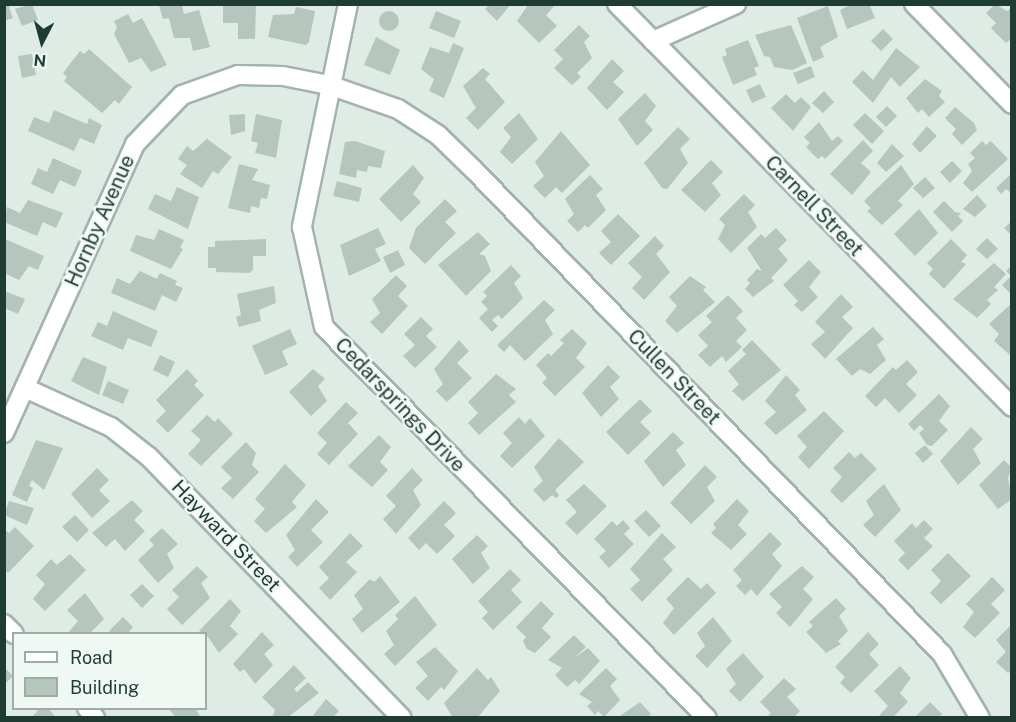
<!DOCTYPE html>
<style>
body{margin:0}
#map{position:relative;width:1016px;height:722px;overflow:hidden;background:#dfebe5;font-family:"Public Sans",sans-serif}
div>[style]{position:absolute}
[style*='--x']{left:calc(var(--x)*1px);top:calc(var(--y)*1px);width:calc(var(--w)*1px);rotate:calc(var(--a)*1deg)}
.building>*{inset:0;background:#b5c6be}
.round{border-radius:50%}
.roads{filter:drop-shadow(2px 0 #a2b3ac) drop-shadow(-2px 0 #a2b3ac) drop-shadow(0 2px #a2b3ac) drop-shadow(0 -2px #a2b3ac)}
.minor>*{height:18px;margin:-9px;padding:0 9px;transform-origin:9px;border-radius:9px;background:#fff}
span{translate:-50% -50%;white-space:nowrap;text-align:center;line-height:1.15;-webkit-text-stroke:5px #f0f8f3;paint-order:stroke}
.street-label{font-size:20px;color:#1f3c33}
.frame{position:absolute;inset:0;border:6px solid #1f3c33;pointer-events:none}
.legend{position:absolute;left:12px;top:632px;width:195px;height:78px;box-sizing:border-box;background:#f0f8f3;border:2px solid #9cada6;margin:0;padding:8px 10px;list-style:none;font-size:18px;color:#1f3c33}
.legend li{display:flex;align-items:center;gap:12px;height:30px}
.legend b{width:30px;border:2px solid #9cada6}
.north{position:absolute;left:12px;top:12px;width:60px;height:60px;-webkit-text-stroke:4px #f0f8f3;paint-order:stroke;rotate:186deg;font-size:16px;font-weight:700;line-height:24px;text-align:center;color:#1f3c33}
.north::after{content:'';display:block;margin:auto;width:21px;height:27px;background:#1f3c33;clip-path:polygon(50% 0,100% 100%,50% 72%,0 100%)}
</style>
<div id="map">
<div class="building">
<div style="clip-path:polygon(4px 4px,14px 5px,9px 7px,13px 18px,4px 21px)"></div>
<div style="clip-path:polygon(32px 4px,38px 20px,22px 26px,15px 9px)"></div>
<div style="clip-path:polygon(223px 4px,256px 4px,255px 39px,238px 39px,238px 23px,223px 23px)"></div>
<div style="clip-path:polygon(490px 4px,511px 4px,497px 21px,485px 9px)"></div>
<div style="clip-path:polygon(533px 4px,556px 4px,546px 15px,557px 26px,539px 43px,517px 21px,528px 5px)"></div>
<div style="clip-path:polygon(853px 4px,869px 4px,875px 18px,847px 29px,840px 10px)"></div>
<div style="clip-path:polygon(995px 4px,1007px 11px,1012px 7px,1012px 38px,1006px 43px,991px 28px,996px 23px,986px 13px)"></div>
<div style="clip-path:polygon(159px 5px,182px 5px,184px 14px,199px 10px,210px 47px,193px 51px,190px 38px,174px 38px,169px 18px,163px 19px)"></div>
<div style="clip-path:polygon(828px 6px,838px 37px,820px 47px,824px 57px,813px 62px,797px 18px)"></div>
<div style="clip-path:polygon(296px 7px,315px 11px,309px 42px,306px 45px,268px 37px,273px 15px,294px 14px)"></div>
<div style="clip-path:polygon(436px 11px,461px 21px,454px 38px,429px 28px)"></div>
<div class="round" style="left:379px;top:11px;width:20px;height:20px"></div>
<div style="clip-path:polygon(128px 14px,133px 23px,142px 18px,167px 65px,151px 72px,141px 58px,129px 63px,114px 34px,117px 27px,114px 21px)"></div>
<div style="clip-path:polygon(579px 25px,590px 36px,584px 42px,592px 58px,577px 73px,581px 77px,572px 85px,554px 68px,563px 59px,554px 50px)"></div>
<div style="clip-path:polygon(791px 25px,807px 63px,792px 70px,774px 67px,770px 57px,764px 56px,755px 35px)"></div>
<div style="clip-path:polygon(883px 29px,893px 39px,881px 51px,871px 41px)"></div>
<div style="clip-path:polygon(376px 37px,400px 50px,390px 75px,364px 65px)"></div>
<div style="clip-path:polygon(748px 40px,759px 66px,754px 68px,757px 75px,733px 85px,722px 57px,727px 55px,725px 49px)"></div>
<div style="clip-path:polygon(453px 43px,464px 48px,444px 98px,429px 91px,434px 79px,421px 69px,430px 47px,449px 53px)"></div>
<div style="clip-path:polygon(896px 48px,920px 67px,900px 87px,891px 77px,873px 103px,852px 82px,863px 70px,873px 80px)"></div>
<div style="clip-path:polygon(89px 49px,132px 87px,119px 104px,115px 100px,102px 113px,64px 81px,67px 77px,63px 73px,80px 51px,84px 54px)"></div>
<div style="clip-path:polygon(32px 54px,36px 75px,22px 78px,18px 56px)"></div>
<div style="clip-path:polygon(612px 59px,624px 71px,613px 82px,624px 92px,607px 110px,587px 88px)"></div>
<div style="clip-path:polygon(811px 66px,815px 77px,798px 84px,793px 73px)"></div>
<div style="clip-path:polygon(483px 68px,490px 74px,485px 79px,505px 102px,478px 130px,466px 118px,476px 108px,463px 86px)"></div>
<div style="clip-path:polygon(925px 79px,942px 91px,939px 96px,945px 102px,929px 117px,922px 109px,918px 113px,906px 98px)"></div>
<div style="clip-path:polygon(760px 84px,766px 97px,752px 103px,746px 90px)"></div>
<div style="clip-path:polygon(824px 91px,834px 102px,823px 113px,812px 103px)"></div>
<div style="clip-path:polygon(645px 93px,656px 106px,645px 121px,653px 130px,637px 146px,618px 119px)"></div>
<div style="clip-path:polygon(786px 94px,795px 103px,801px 97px,811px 107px,793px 131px,771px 108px)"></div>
<div style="clip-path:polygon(887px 106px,897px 116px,886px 127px,876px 117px)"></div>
<div style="clip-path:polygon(955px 107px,974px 123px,977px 130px,962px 145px,952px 134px,956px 129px,945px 118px)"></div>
<div style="clip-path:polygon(54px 110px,87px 124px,89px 118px,102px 125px,94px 144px,80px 138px,74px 151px,28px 131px,34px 117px,49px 123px)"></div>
<div style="clip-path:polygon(519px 113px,538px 139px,512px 164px,500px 152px,511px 137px,503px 128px)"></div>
<div style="clip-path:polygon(865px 113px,884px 131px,872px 144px,853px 125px)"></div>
<div style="clip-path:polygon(245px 114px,245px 131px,231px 135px,229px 115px)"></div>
<div style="clip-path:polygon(256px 114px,282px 120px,276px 158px,255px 153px,258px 143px,251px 141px)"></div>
<div style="clip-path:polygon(819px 122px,832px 141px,838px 136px,843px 141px,825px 159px,822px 156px,818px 159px,806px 147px,810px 143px,804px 137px)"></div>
<div style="clip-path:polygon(927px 126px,937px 136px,920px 153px,912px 144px)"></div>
<div style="clip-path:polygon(678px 127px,690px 139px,680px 149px,688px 163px,667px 189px,662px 188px,644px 163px)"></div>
<div style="clip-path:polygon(561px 131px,590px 165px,562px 193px,556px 187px,545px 198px,533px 186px,544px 176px,535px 162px)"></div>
<div style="clip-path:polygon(207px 139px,232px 157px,218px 174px,213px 171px,202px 188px,180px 174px,187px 165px,178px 159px,187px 146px,193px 151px)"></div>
<div style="clip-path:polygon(863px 140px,873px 151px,861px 163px,871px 172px,852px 195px,830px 174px)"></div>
<div style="clip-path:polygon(355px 141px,385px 151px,381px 168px,368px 166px,367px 172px,357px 170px,356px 178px,339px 174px,345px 142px)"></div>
<div style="clip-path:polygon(982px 141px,986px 145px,991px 141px,1008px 159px,972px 192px,963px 183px,972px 171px,968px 164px,975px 158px,970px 153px)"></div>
<div style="clip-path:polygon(892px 144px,904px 156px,886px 172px,877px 163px)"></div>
<div style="clip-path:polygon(53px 158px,82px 171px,75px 187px,60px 180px,53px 194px,31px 184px,38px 168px,47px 172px)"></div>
<div style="clip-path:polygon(711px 160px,723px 172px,712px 183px,721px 195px,705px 212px,681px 190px)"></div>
<div style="clip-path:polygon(952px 161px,962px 171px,950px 183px,940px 172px)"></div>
<div style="clip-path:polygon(239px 164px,258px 169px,252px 180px,270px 185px,267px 199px,261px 198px,259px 208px,251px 206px,250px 213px,228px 208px)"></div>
<div style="clip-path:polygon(413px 165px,424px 178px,413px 194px,421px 202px,401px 222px,379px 199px)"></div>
<div style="clip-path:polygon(901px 165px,914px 184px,898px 201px,903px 205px,882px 225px,867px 211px,871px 208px,864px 201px)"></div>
<div style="clip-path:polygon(1012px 173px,1012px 194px,1006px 189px,1001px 194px,996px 188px)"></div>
<div style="clip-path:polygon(590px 175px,603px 189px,596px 195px,606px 210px,588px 228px,585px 225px,578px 232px,567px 221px,574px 214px,565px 199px)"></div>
<div style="clip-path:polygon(925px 177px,935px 188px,923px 198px,913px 188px)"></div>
<div style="clip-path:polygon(337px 181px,362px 188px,359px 202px,333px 196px)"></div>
<div style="clip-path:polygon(177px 187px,199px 197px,188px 229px,148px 209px,155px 194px,171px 201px)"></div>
<div style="clip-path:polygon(744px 194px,755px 205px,748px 212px,757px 227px,731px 253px,718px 239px,725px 225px,719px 219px)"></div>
<div style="clip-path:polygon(977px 195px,987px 206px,975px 217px,963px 209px)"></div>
<div style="clip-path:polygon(445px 199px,457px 211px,445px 222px,456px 233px,425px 264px,409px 248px,416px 228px)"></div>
<div style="clip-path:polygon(28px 200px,63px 213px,56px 228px,43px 222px,37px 236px,4px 222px,7px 207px,20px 213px)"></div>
<div style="clip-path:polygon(944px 201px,955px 212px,961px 213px,958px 216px,963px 221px,952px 232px,933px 212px)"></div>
<div style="clip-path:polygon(919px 209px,938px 233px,915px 256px,894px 234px)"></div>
<div style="clip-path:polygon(618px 214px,640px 236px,611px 265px,599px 253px,611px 242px,601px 231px)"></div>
<div style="clip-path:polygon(1012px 221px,1012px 236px,1004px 228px)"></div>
<div style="clip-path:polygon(378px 228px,386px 244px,375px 249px,381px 261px,349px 276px,340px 245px)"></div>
<div style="clip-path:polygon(776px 228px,787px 240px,778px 249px,788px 260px,771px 278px,774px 281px,753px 297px,745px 289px,750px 283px,747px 280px,757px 269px,762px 271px,747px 248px,761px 234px,765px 238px)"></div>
<div style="clip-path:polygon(159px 229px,184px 240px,180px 248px,183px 249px,171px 269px,130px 251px,136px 235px,154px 240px)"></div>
<div style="clip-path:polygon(478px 232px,490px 244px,479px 254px,485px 256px,491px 271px,466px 296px,438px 265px)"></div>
<div style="clip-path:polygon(655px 236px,664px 246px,656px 254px,670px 272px,644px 300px,632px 288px,642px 277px,628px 263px)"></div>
<div style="clip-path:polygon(987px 238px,998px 249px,987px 259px,976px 249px)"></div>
<div style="clip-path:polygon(5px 239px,44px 256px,38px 270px,29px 266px,19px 280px,4px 273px)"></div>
<div style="clip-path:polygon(266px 239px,266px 256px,253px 256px,253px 270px,249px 273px,216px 272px,216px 268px,208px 268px,208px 247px,215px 247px,215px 241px)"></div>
<div style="clip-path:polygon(951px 239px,967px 255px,961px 262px,966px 264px,944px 289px,929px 274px,933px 269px,927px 263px)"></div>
<div style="clip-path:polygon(398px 250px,405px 265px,390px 273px,383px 257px)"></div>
<div style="clip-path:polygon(809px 260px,821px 272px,809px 287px,818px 297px,802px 312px,794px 305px,798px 301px,783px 285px)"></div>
<div style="clip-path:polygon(994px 263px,1006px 274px,994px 287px,998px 290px,987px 300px,991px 304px,977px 318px,953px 299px)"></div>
<div style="clip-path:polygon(511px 265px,521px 276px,514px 283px,523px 298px,502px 319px,498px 315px,492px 320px,498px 326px,492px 332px,479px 318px,488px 309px,481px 302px,487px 296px,483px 292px)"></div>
<div style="clip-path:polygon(1012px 265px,1012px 295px,1002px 285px,1011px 276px,1006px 271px)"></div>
<div style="clip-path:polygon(140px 271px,157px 279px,160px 273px,177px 281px,175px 285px,183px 288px,176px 302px,162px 295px,155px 311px,111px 293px,117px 278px,130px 284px)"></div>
<div style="clip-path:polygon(396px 275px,407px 286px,398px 296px,408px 306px,382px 334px,370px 322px,380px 313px,372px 299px)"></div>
<div style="clip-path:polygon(690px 276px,706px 287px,703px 290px,715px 302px,677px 333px,665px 321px,677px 306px,669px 297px)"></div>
<div style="clip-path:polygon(274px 286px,276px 303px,259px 310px,261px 321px,239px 327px,236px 317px,241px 315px,237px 294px)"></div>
<div style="clip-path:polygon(4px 291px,25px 299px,18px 314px,4px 308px)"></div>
<div style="clip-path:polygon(841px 294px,853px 307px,842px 317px,853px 328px,825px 359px,811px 344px,825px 332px,815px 322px)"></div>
<div style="clip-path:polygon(728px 295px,743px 311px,736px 318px,747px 330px,736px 341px,742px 347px,726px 362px,722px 356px,710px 367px,698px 355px,708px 346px,698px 335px,712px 322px,706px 316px)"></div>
<div style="clip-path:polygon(544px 300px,555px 310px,545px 320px,553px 334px,525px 361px,510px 345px,504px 352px,497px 345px)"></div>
<div style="clip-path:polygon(1012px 303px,1012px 353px,1010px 355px,994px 341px,999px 334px,989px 324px)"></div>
<div style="clip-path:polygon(113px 311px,158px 331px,151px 347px,128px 338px,123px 350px,91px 336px,98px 322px,107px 326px)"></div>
<div style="clip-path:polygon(421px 317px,433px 329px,426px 336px,437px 347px,415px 368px,403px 356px,415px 345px,404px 334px)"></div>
<div style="clip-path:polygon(873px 327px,884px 339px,877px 345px,886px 360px,870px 374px,860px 369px,852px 376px,836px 359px)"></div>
<div style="clip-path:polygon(290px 329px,297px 344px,282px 351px,288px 365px,265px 375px,252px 346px)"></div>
<div style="clip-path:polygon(572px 329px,587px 343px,576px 358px,585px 367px,555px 396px,542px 383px,547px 378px,536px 365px,548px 353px,551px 356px,564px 343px,560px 340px)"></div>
<div style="clip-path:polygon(459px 340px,469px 351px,457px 363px,472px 378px,447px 402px,436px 391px,443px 384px,434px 369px)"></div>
<div style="clip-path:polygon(752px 340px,781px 370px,743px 401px,732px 391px,739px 384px,728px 371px,746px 354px,742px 350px)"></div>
<div style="clip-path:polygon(160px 355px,175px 362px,168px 377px,153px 370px)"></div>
<div style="clip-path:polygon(83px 357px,107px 367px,99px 395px,71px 381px)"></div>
<div style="clip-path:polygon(907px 360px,918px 372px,906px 384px,917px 395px,899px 413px,885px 398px,876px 407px,865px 396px,893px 367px,896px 370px)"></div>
<div style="clip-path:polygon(608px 365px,620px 377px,610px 387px,619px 399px,601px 417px,582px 393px)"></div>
<div style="clip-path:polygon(187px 369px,198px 381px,194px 385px,204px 395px,168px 433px,156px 421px,166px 411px,156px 400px)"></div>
<div style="clip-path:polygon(313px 369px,325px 379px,318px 386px,327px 401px,311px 416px,289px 392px)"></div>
<div style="clip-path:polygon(496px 374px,516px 389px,509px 395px,516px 402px,479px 435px,468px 423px,478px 413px,468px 402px)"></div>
<div style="clip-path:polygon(786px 375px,800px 390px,795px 395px,807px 410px,776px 435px,764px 423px,776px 412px,765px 401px)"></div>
<div style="clip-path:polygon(108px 381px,129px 390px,123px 404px,102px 395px)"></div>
<div style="clip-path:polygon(939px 394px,950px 406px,939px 421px,948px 430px,932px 446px,927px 445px,919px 433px,924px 429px,920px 425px,914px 431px,908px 424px)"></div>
<div style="clip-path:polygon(640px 399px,652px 411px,640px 422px,651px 433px,628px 455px,606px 432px)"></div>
<div style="clip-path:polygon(346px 402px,358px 413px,348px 423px,358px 434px,329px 465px,317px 454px,327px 443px,317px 433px)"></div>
<div style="clip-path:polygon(824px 411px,844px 431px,809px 469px,798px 457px,807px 447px,797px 436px)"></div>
<div style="clip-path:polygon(207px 415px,215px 422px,218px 418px,233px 434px,201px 466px,188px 454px,201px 440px,191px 431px)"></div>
<div style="clip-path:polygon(519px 417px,525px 424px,530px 418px,545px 436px,512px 468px,500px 456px,512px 443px,503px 433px)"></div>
<div style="clip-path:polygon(971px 427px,983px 439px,973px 449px,981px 463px,958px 485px,940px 461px)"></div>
<div style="clip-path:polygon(673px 432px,684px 443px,676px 450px,686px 465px,663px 487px,644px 461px)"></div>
<div style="clip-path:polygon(379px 435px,391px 447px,380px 462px,388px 470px,372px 487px,348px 466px)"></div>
<div style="clip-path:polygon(559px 438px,584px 462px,555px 490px,559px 495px,556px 498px,552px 495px,544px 502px,533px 490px,543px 481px,534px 467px)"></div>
<div style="clip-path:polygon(36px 440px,63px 448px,44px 490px,32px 480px,29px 486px,33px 488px,27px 502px,12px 495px)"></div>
<div style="clip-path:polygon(246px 442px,256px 453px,252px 465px,259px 472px,233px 499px,221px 488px,232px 478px,221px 467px)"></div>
<div style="clip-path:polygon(925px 445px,933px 454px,923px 463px,915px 453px)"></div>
<div style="clip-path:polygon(849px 452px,855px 458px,861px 453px,877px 469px,842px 503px,830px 491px,842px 477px,833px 468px)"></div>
<div style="clip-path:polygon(1004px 460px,1012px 468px,1008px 478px,1012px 499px,998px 509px,979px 485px)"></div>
<div style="clip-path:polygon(285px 464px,306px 485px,292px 502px,297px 507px,266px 533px,254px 521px,265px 509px,255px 499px)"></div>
<div style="clip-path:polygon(705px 465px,717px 477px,707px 487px,715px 501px,691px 524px,670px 503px)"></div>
<div style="clip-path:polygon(97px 468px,109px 480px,99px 490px,110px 501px,92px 518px,71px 494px)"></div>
<div style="clip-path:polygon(412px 468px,423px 480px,413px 490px,421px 505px,396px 534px,383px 519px,396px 506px,386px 496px)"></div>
<div style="clip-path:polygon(584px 484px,607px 506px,577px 535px,565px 523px,577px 512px,566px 500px)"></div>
<div style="clip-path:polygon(884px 484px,901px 510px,875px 537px,863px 525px,874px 515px,866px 501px)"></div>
<div style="clip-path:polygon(316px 499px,329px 512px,311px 530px,323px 542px,297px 567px,288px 557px,295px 550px,286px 535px)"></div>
<div style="clip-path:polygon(737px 499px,749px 511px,738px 525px,747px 534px,731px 550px,711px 533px,716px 528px,713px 524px)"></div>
<div style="clip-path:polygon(132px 500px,143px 511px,134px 520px,145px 531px,125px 551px,115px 539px,106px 547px,92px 533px)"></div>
<div style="clip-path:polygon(9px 501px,34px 508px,27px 525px,4px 515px)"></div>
<div style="clip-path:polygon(444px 501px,456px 513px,444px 525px,455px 536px,437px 554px,426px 543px,419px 550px,408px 538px)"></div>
<div style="clip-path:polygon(646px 510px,661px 526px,649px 537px,634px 521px)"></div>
<div style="clip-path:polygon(75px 515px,89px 530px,77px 542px,62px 527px)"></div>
<div style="clip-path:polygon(623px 520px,630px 528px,624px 534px,634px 544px,609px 568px,599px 557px,606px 551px,594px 539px,612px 521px,617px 526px)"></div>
<div style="clip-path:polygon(924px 520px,933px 529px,924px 538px,933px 546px,908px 570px,898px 560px,905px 553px,894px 541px,912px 523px,916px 528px)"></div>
<div style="clip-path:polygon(15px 527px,34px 546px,8px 573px,4px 569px,4px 529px,9px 533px)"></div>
<div style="clip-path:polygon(162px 528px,178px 544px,167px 554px,174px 568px,158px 583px,138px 560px,154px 545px,149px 540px)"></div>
<div style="clip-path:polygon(770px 532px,782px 544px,772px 554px,782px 566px,757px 596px,751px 589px,745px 595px,736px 586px,742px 580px,733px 570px)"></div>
<div style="clip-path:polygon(350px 533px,363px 546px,346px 562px,357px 572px,330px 600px,319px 588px,329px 578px,319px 567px)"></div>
<div style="clip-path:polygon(662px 533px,676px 547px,663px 559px,673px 570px,642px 602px,630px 589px,640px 580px,630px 569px)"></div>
<div style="clip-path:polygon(477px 535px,488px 546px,481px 553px,490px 568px,473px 584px,452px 559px)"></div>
<div style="clip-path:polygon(948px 553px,971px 576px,941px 604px,930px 593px,941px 581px,931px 570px)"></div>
<div style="clip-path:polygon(70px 554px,86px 570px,45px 611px,33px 599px,45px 584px,36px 575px,51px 559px,57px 565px)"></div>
<div style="clip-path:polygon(197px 566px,208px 577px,201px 583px,210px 598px,182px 625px,167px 609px,179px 597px,172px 590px)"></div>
<div style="clip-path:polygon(802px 566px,814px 577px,803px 589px,813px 599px,790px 627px,776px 613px,782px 607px,769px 594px)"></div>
<div style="clip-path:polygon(510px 569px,521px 580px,511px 590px,522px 602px,493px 630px,482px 618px,488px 612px,478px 601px)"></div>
<div style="clip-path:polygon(380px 576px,400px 602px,362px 633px,352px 619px,363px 609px,354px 595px,370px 579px,374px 582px)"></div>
<div style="clip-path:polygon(688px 577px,701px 589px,707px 583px,716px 593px,674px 635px,663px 623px,674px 608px,666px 599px)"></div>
<div style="clip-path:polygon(992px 577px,1005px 590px,991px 604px,1000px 613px,975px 638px,963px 627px,974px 612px,966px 604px)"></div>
<div style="clip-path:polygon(142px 584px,154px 596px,142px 608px,130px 595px)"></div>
<div style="clip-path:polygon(85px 593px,104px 619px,89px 634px,67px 634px,78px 621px,67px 610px)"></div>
<div style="clip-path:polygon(415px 596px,437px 625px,395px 666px,384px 654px,394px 645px,386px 631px,398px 619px,395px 615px)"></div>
<div style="clip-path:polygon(836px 598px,846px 609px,839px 616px,848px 631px,838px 641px,841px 644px,826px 653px,806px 632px,813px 626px,809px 622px)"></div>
<div style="clip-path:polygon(230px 599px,241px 611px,230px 626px,238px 634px,219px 653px,206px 634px,199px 631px)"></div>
<div style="clip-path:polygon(541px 601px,554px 614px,542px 628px,551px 637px,535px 653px,527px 649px,523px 641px,526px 637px,516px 627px)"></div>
<div style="clip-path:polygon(123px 617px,133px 627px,127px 634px,112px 634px,109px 631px)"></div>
<div style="clip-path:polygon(713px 617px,732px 641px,707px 668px,695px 656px,705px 646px,697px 633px)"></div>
<div style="clip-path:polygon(1012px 624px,1012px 670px,1008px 673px,996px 662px,1006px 652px,996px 640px)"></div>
<div style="clip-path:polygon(262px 632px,274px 645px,264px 654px,273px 665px,255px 684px,244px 669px,240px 672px,233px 664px)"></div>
<div style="clip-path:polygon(868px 632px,879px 644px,869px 654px,879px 665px,851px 693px,840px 683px,845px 677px,835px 667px)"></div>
<div style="clip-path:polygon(574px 635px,586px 647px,574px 658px,588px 648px,600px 661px,579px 684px,575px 680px,567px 687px,555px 675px,562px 668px,548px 660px)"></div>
<div style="clip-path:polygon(435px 647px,458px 671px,444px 690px,441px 687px,428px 701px,415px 688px,428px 676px,416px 662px)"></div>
<div style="clip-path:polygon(743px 653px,764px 677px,740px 702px,729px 691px,736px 684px,726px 669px)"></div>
<div style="clip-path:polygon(294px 665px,306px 678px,294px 689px,297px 692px,308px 682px,319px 693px,287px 718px,272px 718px,275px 710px,262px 697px)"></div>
<div style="clip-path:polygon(900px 666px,911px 678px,900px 693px,908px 702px,892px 718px,877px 718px,888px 706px,874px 691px)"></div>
<div style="clip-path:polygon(4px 667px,13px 676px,4px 685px)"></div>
<div style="clip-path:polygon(477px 668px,488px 680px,491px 677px,500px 691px,477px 718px,453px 718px,444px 703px)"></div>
<div style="clip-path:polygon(606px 668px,617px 679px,610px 686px,620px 700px,604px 717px,598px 711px,595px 715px,587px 706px,592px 702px,579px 694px)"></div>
<div style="clip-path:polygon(784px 678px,796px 689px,787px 697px,800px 711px,793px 718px,766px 718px,771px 713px,760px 702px)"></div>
<div style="clip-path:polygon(326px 699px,339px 711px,332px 718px,311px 718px)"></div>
<div style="clip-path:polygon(640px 702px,651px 714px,647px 718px,617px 718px)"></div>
<div style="clip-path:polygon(930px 702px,942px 714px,938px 718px,914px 718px)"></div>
<div style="clip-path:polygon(40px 708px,48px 708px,56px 718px,31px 718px)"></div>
<div style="clip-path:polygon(168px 708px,195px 708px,201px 718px,176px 718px)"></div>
</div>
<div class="roads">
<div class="minor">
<div style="--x:348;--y:4;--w:228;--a:101.7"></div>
<div style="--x:302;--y:227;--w:102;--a:77.6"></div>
<div style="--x:324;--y:327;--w:547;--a:45.59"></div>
<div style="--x:617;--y:4;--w:564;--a:45.57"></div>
<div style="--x:914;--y:4;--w:140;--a:45.6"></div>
<div style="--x:653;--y:41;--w:91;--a:-24"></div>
<div style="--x:25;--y:388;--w:94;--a:24.4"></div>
<div style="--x:111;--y:427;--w:48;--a:38.3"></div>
<div style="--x:149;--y:457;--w:363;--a:45.9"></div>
<div style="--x:4;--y:433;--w:317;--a:-65.6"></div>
<div style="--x:135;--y:144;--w:68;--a:-46.2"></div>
<div style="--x:182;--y:95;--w:59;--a:-19.7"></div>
<div style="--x:238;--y:75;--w:45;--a:1.3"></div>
<div style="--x:283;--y:76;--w:47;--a:11.1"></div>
<div style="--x:329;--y:85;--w:73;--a:19.2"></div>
<div style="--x:398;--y:109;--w:48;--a:33"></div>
<div style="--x:438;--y:135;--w:52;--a:44.2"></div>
<div style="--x:475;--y:171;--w:672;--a:45.96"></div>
<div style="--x:942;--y:654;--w:74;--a:59.3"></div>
<div style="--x:4;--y:624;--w:14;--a:45"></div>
<div style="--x:87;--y:708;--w:13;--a:51"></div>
</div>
</div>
<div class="street-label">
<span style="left:814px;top:206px;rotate:46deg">Carnell Street</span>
<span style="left:100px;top:221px;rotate:-66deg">Hornby Avenue</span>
<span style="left:674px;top:377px;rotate:46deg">Cullen Street</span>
<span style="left:400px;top:405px;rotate:46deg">Cedarsprings Drive</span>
<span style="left:226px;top:536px;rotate:46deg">Hayward Street</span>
</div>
<div class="frame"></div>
<ul class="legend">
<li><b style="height:8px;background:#fff"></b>Road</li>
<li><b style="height:16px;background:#b5c6be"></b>Building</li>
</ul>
<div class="north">N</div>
</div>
